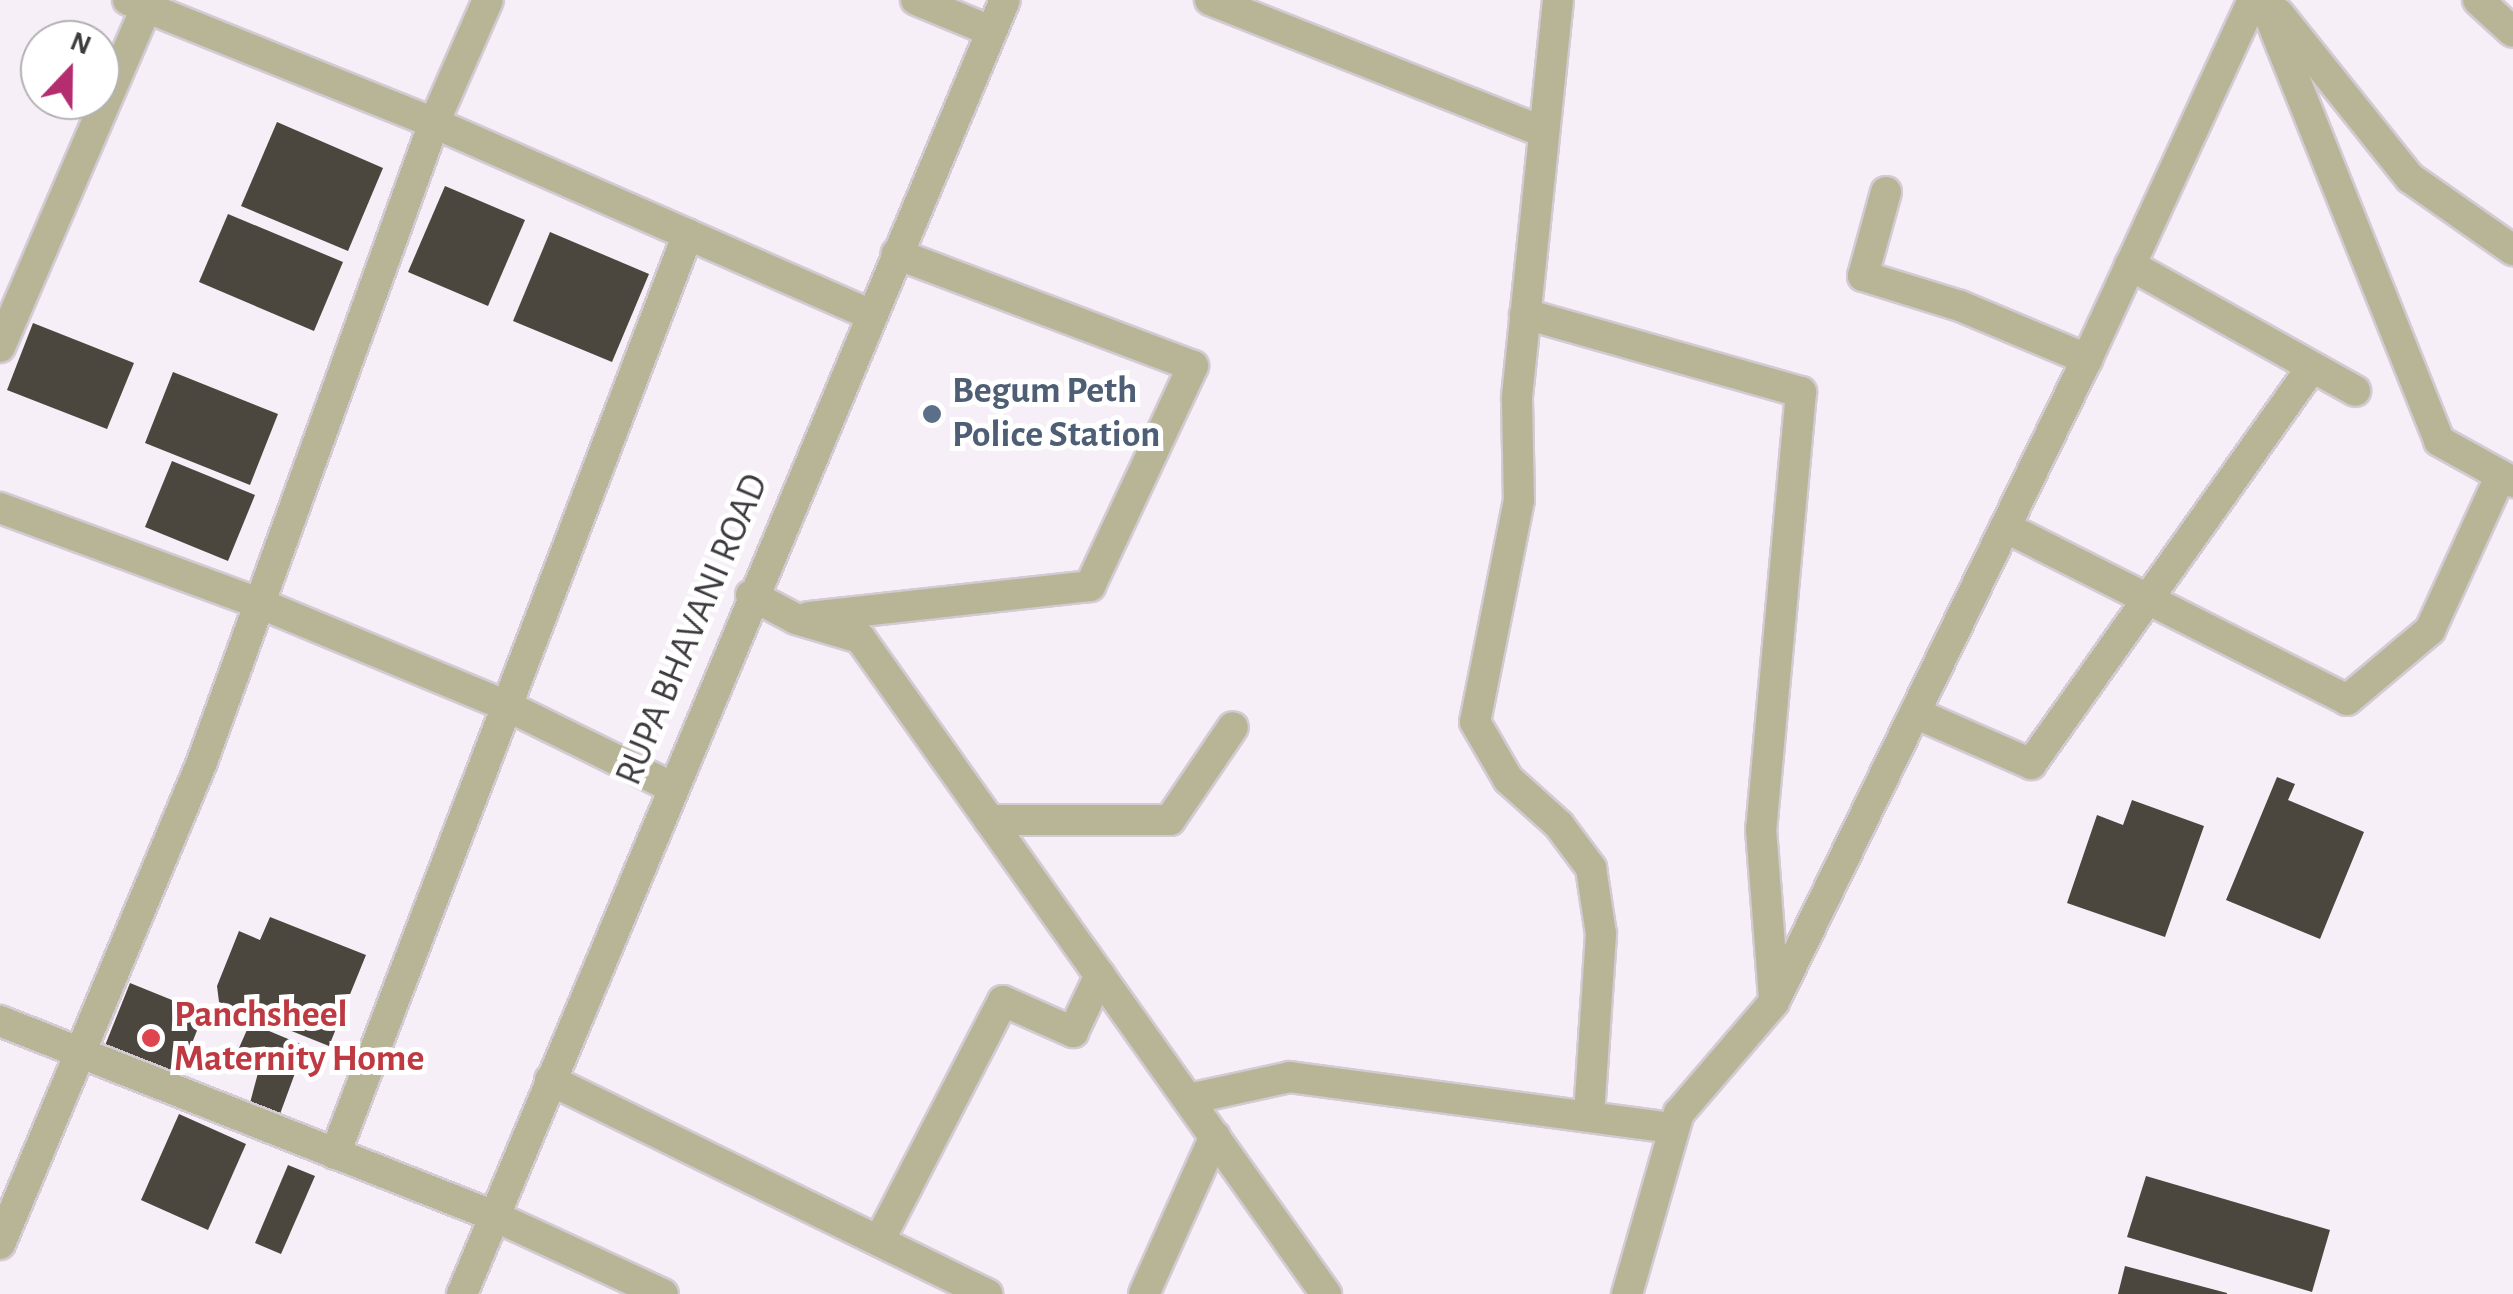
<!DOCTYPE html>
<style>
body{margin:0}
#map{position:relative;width:2513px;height:1294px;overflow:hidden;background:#f7eff8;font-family:"Alegreya Sans",sans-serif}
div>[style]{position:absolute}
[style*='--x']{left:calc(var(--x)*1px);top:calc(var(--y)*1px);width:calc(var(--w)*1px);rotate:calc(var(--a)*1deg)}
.building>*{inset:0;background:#4b463e}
.roads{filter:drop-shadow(2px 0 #d2cbd3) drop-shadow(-2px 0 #d2cbd3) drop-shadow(0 2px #d2cbd3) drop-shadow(0 -2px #d2cbd3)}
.minor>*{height:30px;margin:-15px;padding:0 15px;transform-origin:15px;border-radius:15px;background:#b8b597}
.dots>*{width:28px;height:28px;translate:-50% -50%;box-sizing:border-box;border:5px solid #fff;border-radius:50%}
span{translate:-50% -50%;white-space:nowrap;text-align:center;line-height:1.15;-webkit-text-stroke:10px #fff;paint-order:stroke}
.service-label{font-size:38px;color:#4e5e75;font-weight:700}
.left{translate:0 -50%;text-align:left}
.street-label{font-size:38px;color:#3e3b3f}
.health-label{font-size:38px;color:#be3a42;font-weight:700}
.north{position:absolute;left:20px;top:20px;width:100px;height:100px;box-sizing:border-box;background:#fff;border:2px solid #b2b1b2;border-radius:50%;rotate:22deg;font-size:28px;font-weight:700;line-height:40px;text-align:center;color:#3e3b3f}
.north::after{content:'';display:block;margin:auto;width:35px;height:45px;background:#b42d6e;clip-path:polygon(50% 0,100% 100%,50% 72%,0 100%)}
</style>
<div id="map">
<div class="building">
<div style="clip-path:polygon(277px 122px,383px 168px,348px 251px,241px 206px)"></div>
<div style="clip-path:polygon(445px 186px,525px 220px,488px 306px,408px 272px)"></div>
<div style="clip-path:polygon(228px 214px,343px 262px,314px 331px,199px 282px)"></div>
<div style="clip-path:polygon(550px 232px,649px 274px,612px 362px,513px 321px)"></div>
<div style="clip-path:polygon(33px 323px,134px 363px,107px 429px,7px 390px)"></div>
<div style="clip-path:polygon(173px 372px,278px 414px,250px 485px,145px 443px)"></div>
<div style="clip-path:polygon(172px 461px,255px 495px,228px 561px,145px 527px)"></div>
<div style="clip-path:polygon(2277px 777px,2295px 784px,2288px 800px,2364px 832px,2320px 939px,2226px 900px)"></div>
<div style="clip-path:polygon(2132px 800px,2204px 826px,2165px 937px,2067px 903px,2097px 815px,2123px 825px)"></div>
<div style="clip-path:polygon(270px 917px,366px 955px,329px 1046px,219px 1002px,217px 986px,239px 931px,260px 940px)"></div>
<div style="clip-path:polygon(130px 983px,204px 1013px,178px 1078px,104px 1048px)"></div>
<div style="clip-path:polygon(250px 1023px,305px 1046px,280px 1114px,250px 1103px,259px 1069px,235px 1057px)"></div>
<div style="clip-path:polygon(179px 1114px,246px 1144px,208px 1230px,141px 1200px)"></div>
<div style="clip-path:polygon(288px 1165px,315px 1176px,281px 1254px,255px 1243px)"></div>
<div style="clip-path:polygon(2146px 1176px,2330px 1230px,2312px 1292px,2127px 1237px)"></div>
<div style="clip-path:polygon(2125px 1266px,2227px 1293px,2227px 1294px,2118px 1294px)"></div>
</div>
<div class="roads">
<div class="minor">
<div style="--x:128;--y:0;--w:330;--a:21.9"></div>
<div style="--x:434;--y:123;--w:475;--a:23.7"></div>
<div style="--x:916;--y:0;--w:81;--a:22.5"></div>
<div style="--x:1210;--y:0;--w:358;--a:21.6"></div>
<div style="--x:1558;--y:0;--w:401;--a:95.9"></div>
<div style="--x:1517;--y:399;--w:101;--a:88.9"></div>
<div style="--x:1519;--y:500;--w:226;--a:101.2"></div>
<div style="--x:1475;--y:722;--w:66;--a:59.9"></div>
<div style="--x:1508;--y:779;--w:69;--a:42"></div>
<div style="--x:1559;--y:825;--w:54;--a:53.3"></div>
<div style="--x:1591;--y:868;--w:67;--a:81.4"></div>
<div style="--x:1601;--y:934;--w:183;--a:93.8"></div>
<div style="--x:2263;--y:0;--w:475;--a:68.2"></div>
<div style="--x:2439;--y:441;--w:85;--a:29"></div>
<div style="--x:2478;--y:0;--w:47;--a:42.4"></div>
<div style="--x:2279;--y:14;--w:210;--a:51.4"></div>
<div style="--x:2410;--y:178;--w:126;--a:35"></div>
<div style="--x:1886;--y:192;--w:87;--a:105.3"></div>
<div style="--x:1863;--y:276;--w:102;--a:17.2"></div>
<div style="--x:1960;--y:306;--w:138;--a:22.7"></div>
<div style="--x:2130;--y:265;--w:258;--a:29.2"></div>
<div style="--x:1525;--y:314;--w:287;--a:15.8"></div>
<div style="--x:1801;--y:392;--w:439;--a:95.2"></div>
<div style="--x:1761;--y:829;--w:170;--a:85.6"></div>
<div style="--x:0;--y:347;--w:369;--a:-66.7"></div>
<div style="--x:0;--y:508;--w:278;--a:20.2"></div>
<div style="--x:261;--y:604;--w:264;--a:22.5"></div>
<div style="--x:505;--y:705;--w:186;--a:26.2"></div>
<div style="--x:2005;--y:527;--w:383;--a:26.8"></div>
<div style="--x:2347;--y:700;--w:109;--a:-40.1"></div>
<div style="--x:2430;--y:630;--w:170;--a:-65.4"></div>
<div style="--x:751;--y:595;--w:51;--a:28.1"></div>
<div style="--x:796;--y:619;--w:67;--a:16.5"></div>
<div style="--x:860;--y:638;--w:805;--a:54.61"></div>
<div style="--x:809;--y:617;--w:283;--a:-6.3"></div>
<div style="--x:1090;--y:586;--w:243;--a:-64.9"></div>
<div style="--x:1193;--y:366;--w:317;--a:-159.3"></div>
<div style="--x:1915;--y:713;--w:127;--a:23.7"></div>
<div style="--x:2031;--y:764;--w:486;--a:-54.7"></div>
<div style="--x:989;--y:820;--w:181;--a:0"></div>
<div style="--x:1170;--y:820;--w:112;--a:-55.9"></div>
<div style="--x:0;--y:1021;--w:531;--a:21.54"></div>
<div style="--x:494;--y:1216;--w:186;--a:24.8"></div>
<div style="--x:550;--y:1080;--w:487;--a:26.1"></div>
<div style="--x:1189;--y:1099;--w:103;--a:-12.3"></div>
<div style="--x:1290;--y:1077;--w:386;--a:7.6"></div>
<div style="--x:335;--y:1154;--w:985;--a:-69.01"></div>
<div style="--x:879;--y:1241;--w:270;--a:-62.7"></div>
<div style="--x:1003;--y:1001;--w:77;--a:23.9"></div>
<div style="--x:1073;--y:1032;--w:63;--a:-64.7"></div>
<div style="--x:0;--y:1244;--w:523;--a:-67.26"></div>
<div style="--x:202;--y:762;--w:680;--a:-70.05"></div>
<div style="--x:434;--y:123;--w:134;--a:-66.3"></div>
<div style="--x:462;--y:1294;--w:1403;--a:-67.24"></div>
<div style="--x:1144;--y:1294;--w:173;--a:-65.8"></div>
<div style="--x:1627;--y:1294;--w:188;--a:-74"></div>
<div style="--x:1679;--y:1113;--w:146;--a:-49.4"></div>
<div style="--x:1774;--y:1002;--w:715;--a:-64.04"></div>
<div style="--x:2087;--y:359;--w:396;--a:-65.2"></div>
</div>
</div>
<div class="dots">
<div style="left:932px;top:414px;background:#5c6f8a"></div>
<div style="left:151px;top:1038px;background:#e0444e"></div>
</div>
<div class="service-label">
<span class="left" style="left:952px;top:414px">Begum Peth<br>Police Station</span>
</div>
<div class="street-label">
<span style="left:693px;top:630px;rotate:-67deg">RUPA BHAVANI ROAD</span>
</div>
<div class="health-label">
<span class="left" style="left:174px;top:1038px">Panchsheel<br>Maternity Home</span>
</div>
<div class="north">N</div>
</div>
